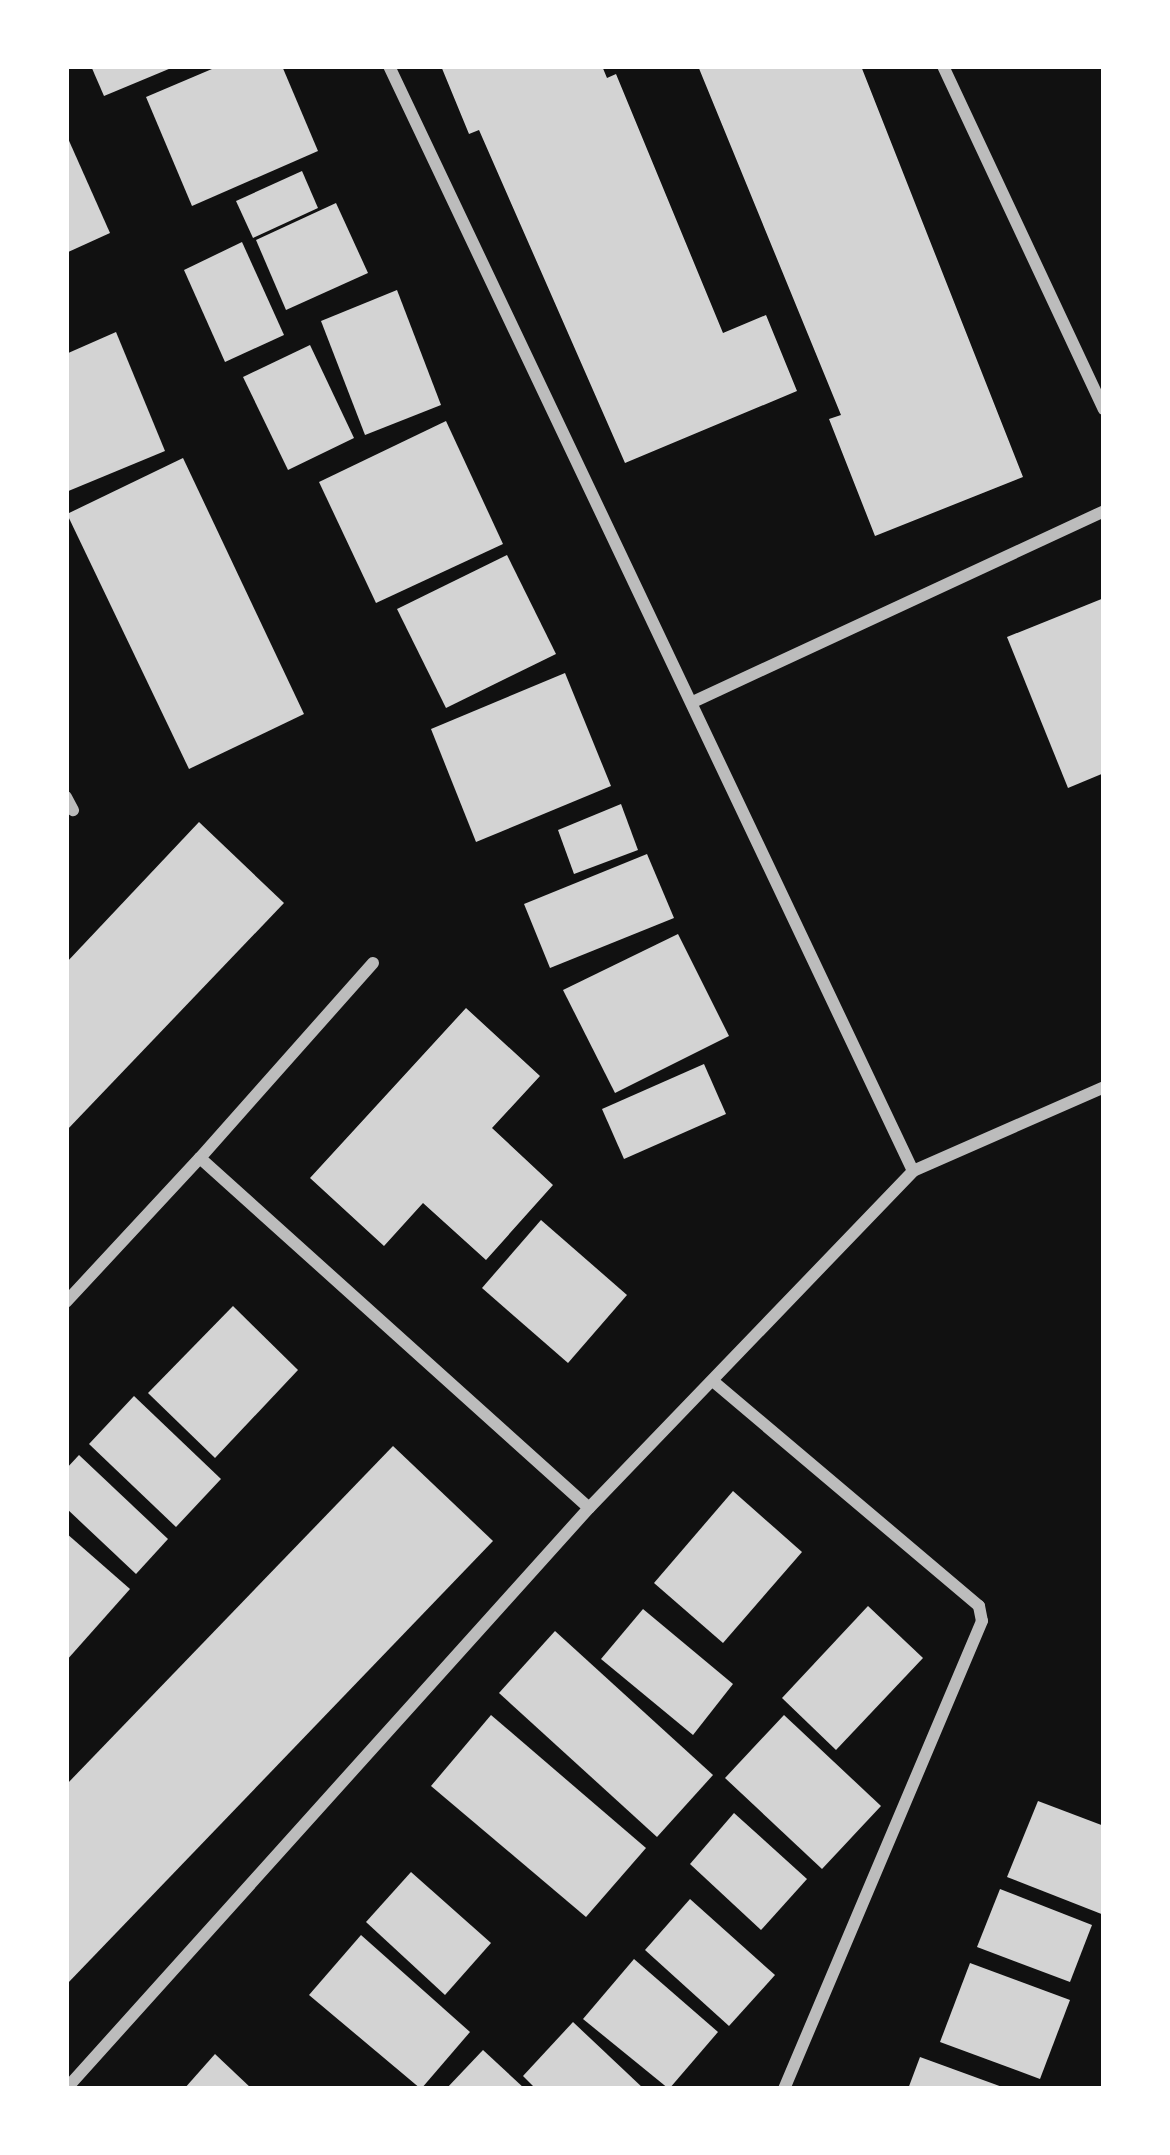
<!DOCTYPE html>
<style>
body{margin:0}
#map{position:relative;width:1170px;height:2155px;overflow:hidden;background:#111;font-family:"Noto Sans",sans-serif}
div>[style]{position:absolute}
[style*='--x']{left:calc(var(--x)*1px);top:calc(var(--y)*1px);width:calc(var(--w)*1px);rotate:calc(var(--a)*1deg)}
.building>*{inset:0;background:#d3d3d3}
.minor>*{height:12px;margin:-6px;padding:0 6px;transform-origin:6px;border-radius:6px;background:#bcbcbc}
span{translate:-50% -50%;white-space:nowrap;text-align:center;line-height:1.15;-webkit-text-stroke:12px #fff;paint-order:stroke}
.frame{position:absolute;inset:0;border:69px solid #fff;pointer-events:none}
</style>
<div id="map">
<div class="building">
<div style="clip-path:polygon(91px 66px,176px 66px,104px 96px)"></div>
<div style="clip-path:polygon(219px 66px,282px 66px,318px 151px,192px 206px,146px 97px)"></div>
<div style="clip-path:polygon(441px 66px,602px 66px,607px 78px,616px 74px,723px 333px,766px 315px,797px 391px,625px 463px,479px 130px,469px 134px)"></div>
<div style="clip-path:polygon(698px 66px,861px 66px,1023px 477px,875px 536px,829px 419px,841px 415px)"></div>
<div style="clip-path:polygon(66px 134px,110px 233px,66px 253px)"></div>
<div style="clip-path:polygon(302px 171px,318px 208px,253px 238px,236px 201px)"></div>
<div style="clip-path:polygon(336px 203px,368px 273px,286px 310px,256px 240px)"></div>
<div style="clip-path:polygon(242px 242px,284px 335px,225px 362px,184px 270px)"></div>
<div style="clip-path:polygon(397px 290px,441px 405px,365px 435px,321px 321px)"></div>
<div style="clip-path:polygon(116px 332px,165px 451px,66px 492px,66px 354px)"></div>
<div style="clip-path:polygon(310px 345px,354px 438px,288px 470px,243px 377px)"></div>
<div style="clip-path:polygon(446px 421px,503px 544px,376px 603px,319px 482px)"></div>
<div style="clip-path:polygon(183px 458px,304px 714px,189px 769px,67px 514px)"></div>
<div style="clip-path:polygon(507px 555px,556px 654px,446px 708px,397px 609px)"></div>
<div style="clip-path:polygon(1104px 598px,1104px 773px,1068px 788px,1007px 637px)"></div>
<div style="clip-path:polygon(565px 673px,611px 786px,476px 842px,431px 729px)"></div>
<div style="clip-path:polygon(621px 804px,638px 850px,574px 874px,558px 830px)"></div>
<div style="clip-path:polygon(199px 822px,284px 903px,66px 1131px,66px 963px)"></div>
<div style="clip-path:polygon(647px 854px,674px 918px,550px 968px,524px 904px)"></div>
<div style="clip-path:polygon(678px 934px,729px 1036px,615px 1093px,563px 990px)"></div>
<div style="clip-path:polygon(466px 1008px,540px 1076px,492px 1128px,553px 1185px,486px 1260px,423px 1203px,384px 1246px,310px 1178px)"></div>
<div style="clip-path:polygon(704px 1064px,726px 1114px,624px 1159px,602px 1109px)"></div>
<div style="clip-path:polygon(541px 1220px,627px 1295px,568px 1363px,482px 1288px)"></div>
<div style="clip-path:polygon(233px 1306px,298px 1370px,215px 1458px,148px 1393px)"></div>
<div style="clip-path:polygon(134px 1396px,221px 1479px,176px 1527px,89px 1444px)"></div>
<div style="clip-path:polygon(393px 1446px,493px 1541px,66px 1985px,66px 1785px)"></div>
<div style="clip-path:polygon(79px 1455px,168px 1539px,136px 1574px,66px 1508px,66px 1469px)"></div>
<div style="clip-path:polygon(733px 1491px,802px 1552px,723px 1643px,654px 1583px)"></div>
<div style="clip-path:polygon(66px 1533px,130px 1589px,66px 1661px)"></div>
<div style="clip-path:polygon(868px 1606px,923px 1658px,836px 1750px,782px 1698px)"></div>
<div style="clip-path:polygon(643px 1609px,733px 1684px,693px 1735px,601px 1659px)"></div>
<div style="clip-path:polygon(555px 1631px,713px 1775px,657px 1837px,499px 1693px)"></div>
<div style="clip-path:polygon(491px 1715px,646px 1848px,586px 1917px,431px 1786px)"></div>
<div style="clip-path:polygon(784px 1715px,881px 1806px,822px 1869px,725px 1778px)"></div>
<div style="clip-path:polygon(1038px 1801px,1104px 1826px,1104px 1915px,1007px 1877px)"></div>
<div style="clip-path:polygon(734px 1813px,807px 1879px,761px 1930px,690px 1864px)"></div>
<div style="clip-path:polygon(411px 1872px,491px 1943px,445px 1995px,366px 1922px)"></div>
<div style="clip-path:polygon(1000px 1889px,1092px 1925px,1070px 1982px,977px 1947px)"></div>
<div style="clip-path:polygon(690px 1899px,775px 1975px,729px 2026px,645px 1950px)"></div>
<div style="clip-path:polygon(361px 1935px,470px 2032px,421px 2089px,309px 1995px)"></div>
<div style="clip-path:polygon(634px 1959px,718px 2032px,669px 2089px,583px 2019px)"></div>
<div style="clip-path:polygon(970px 1963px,1070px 2000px,1040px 2079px,940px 2042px)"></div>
<div style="clip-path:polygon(573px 2022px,644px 2089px,536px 2089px,523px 2076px)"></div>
<div style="clip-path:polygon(483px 2050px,525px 2089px,446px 2089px)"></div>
<div style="clip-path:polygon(215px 2054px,252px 2089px,184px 2089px)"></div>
<div style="clip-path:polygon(920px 2057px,1005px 2088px,1005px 2089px,908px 2089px)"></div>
</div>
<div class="minor">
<div style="--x:389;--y:66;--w:1223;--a:64.63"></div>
<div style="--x:943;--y:66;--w:379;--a:64.9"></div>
<div style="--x:695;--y:701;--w:451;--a:-24.9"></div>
<div style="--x:66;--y:797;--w:15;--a:62"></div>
<div style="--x:373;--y:963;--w:261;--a:131.6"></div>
<div style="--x:200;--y:1158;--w:523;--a:41.98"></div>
<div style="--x:66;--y:1302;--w:197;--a:-47.1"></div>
<div style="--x:714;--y:1382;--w:347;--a:40.2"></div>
<div style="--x:979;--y:1606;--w:15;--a:79"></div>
<div style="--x:982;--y:1621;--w:508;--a:112.93"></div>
<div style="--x:66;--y:2089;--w:782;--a:-48.01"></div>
<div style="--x:589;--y:1508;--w:467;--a:-46.1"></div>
<div style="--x:913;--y:1171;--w:209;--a:-23.7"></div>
</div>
<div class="frame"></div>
</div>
